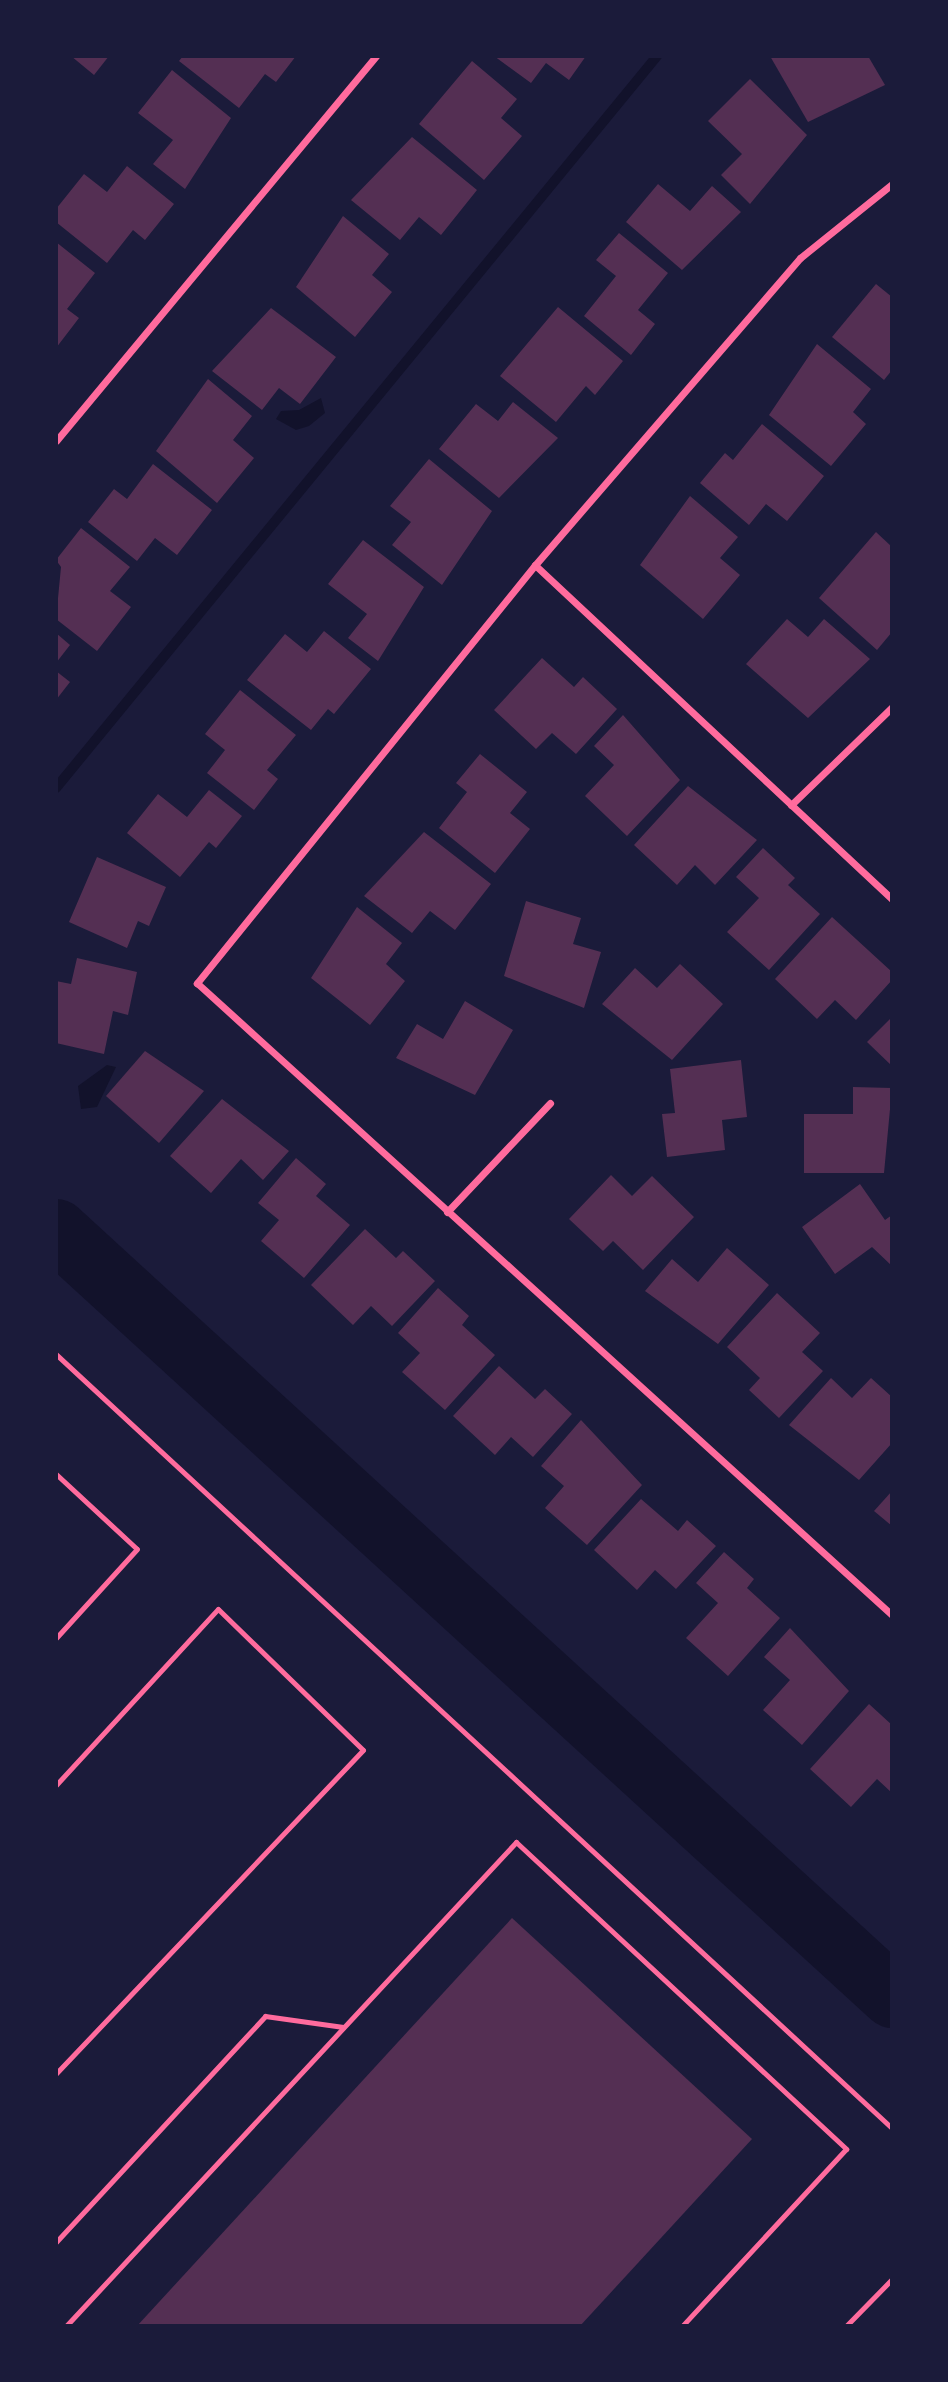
<!DOCTYPE html>
<style>
body{margin:0}
#map{position:relative;width:948px;height:2382px;overflow:hidden;background:#1b1b3a;font-family:Mulish,sans-serif}
div>[style]{position:absolute}
[style*='--x']{left:calc(var(--x)*1px);top:calc(var(--y)*1px);width:calc(var(--w)*1px);rotate:calc(var(--a)*1deg)}
.water>*{inset:0;background:#12122b}
.stream>*{height:10px;margin:-5px;padding:0 5px;transform-origin:5px;border-radius:5px;background:#12122b}
.river>*{height:63px;margin:-31.5px;padding:0 31.5px;transform-origin:31.5px;border-radius:31.5px;background:#12122b}
.building>*{inset:0;background:#542f53}
.path>*{height:4.5px;margin:-2.25px;padding:0 2.25px;transform-origin:2.25px;border-radius:2.25px;background:#ff6b9d}
.service>*{height:5px;margin:-2.5px;padding:0 2.5px;transform-origin:2.5px;border-radius:2.5px;background:#ff6b9d}
.minor>*{height:7px;margin:-3.5px;padding:0 3.5px;transform-origin:3.5px;border-radius:3.5px;background:#ff6b9d}
span{translate:-50% -50%;white-space:nowrap;text-align:center;line-height:1.15;-webkit-text-stroke:5px #1b1b3a;paint-order:stroke}
.frame{position:absolute;inset:0;border:58px solid #1b1b3a;pointer-events:none}
</style>
<div id="map">
<div class="water">
<div style="clip-path:polygon(321px 398px,325px 413px,309px 426px,296px 430px,276px 419px,281px 411px,299px 410px)"></div>
<div style="clip-path:polygon(107px 1065px,116px 1067px,97px 1107px,81px 1109px,78px 1086px)"></div>
</div>
<div class="stream">
<div style="--x:56;--y:788;--w:947;--a:-50.61"></div>
</div>
<div class="river">
<div style="--x:56;--y:1230;--w:1134;--a:42.5"></div>
</div>
<div class="building">
<div style="clip-path:polygon(71px 56px,109px 56px,94px 75px)"></div>
<div style="clip-path:polygon(183px 56px,296px 56px,276px 82px,265px 74px,239px 108px,179px 61px)"></div>
<div style="clip-path:polygon(494px 56px,586px 56px,569px 80px,546px 63px,531px 83px)"></div>
<div style="clip-path:polygon(770px 56px,868px 56px,885px 85px,808px 122px)"></div>
<div style="clip-path:polygon(472px 61px,517px 99px,501px 118px,522px 136px,484px 180px,419px 124px)"></div>
<div style="clip-path:polygon(172px 70px,231px 118px,185px 189px,153px 164px,173px 140px,138px 113px)"></div>
<div style="clip-path:polygon(750px 79px,807px 135px,750px 204px,721px 175px,742px 154px,708px 121px)"></div>
<div style="clip-path:polygon(412px 137px,477px 190px,441px 235px,419px 217px,400px 240px,351px 200px)"></div>
<div style="clip-path:polygon(127px 166px,174px 204px,145px 240px,133px 230px,107px 263px,56px 222px,56px 209px,84px 174px,107px 192px)"></div>
<div style="clip-path:polygon(658px 184px,690px 211px,712px 186px,741px 212px,682px 270px,626px 222px)"></div>
<div style="clip-path:polygon(343px 216px,389px 254px,372px 275px,392px 292px,355px 337px,296px 287px)"></div>
<div style="clip-path:polygon(619px 233px,668px 273px,638px 310px,655px 324px,631px 355px,584px 316px,616px 276px,596px 260px)"></div>
<div style="clip-path:polygon(56px 242px,95px 273px,67px 309px,79px 318px,56px 348px)"></div>
<div style="clip-path:polygon(876px 284px,892px 297px,892px 370px,884px 380px,832px 337px)"></div>
<div style="clip-path:polygon(558px 307px,623px 361px,595px 395px,586px 386px,556px 422px,500px 376px)"></div>
<div style="clip-path:polygon(271px 308px,336px 357px,300px 404px,279px 388px,262px 410px,212px 371px)"></div>
<div style="clip-path:polygon(817px 344px,871px 389px,853px 412px,866px 424px,831px 466px,769px 415px)"></div>
<div style="clip-path:polygon(208px 379px,252px 416px,233px 440px,254px 458px,217px 503px,156px 451px)"></div>
<div style="clip-path:polygon(513px 402px,558px 438px,499px 498px,439px 449px,476px 404px,498px 421px)"></div>
<div style="clip-path:polygon(762px 424px,824px 476px,787px 521px,766px 504px,749px 525px,700px 483px,725px 453px,733px 460px)"></div>
<div style="clip-path:polygon(429px 459px,492px 511px,442px 585px,392px 545px,411px 522px,390px 506px)"></div>
<div style="clip-path:polygon(153px 464px,212px 510px,177px 555px,155px 538px,137px 561px,88px 522px,114px 489px,127px 499px)"></div>
<div style="clip-path:polygon(690px 496px,738px 537px,720px 558px,740px 575px,703px 619px,640px 565px)"></div>
<div style="clip-path:polygon(81px 528px,130px 567px,110px 591px,131px 607px,97px 651px,56px 619px,61px 567px,56px 560px)"></div>
<div style="clip-path:polygon(876px 532px,892px 547px,892px 632px,877px 650px,819px 598px)"></div>
<div style="clip-path:polygon(363px 540px,424px 587px,378px 661px,348px 638px,367px 614px,328px 584px)"></div>
<div style="clip-path:polygon(787px 619px,808px 637px,824px 619px,870px 659px,808px 718px,746px 664px)"></div>
<div style="clip-path:polygon(324px 631px,371px 669px,334px 714px,328px 709px,311px 730px,247px 680px,285px 634px,307px 652px)"></div>
<div style="clip-path:polygon(56px 633px,70px 645px,56px 663px)"></div>
<div style="clip-path:polygon(542px 658px,574px 687px,583px 677px,617px 709px,576px 754px,552px 733px,536px 749px,494px 710px)"></div>
<div style="clip-path:polygon(56px 671px,70px 682px,56px 700px)"></div>
<div style="clip-path:polygon(240px 690px,296px 735px,267px 770px,278px 779px,254px 810px,207px 773px,225px 750px,205px 734px)"></div>
<div style="clip-path:polygon(623px 715px,680px 780px,627px 836px,585px 796px,614px 765px,594px 746px)"></div>
<div style="clip-path:polygon(480px 754px,527px 792px,510px 813px,530px 829px,495px 873px,439px 828px,467px 792px,456px 783px)"></div>
<div style="clip-path:polygon(688px 786px,757px 840px,715px 885px,695px 865px,677px 885px,634px 845px)"></div>
<div style="clip-path:polygon(209px 790px,242px 816px,216px 848px,209px 842px,180px 877px,127px 833px,158px 794px,187px 817px)"></div>
<div style="clip-path:polygon(424px 832px,491px 884px,455px 930px,430px 911px,412px 933px,364px 896px)"></div>
<div style="clip-path:polygon(763px 848px,795px 878px,788px 885px,820px 914px,769px 970px,727px 932px,759px 898px,736px 877px)"></div>
<div style="clip-path:polygon(97px 857px,166px 887px,149px 926px,138px 921px,127px 948px,69px 922px)"></div>
<div style="clip-path:polygon(526px 901px,581px 918px,573px 944px,601px 952px,584px 1008px,504px 976px)"></div>
<div style="clip-path:polygon(357px 907px,402px 943px,386px 964px,405px 981px,370px 1025px,311px 978px)"></div>
<div style="clip-path:polygon(832px 917px,892px 972px,892px 980px,856px 1020px,835px 1000px,817px 1019px,775px 979px)"></div>
<div style="clip-path:polygon(77px 958px,137px 972px,128px 1015px,113px 1011px,104px 1054px,56px 1043px,56px 981px,71px 984px)"></div>
<div style="clip-path:polygon(680px 964px,723px 1004px,672px 1060px,602px 1004px,635px 968px,657px 988px)"></div>
<div style="clip-path:polygon(465px 1001px,513px 1030px,475px 1095px,396px 1058px,417px 1024px,443px 1039px)"></div>
<div style="clip-path:polygon(892px 1017px,892px 1066px,867px 1042px)"></div>
<div style="clip-path:polygon(145px 1051px,204px 1091px,159px 1143px,106px 1096px)"></div>
<div style="clip-path:polygon(741px 1060px,747px 1117px,722px 1120px,725px 1150px,667px 1157px,662px 1114px,675px 1113px,670px 1069px)"></div>
<div style="clip-path:polygon(853px 1087px,892px 1088px,884px 1173px,804px 1173px,804px 1114px,853px 1114px)"></div>
<div style="clip-path:polygon(222px 1099px,289px 1151px,263px 1180px,241px 1159px,211px 1193px,170px 1156px)"></div>
<div style="clip-path:polygon(296px 1158px,326px 1184px,316px 1196px,350px 1225px,304px 1278px,261px 1241px,279px 1220px,258px 1203px)"></div>
<div style="clip-path:polygon(611px 1175px,632px 1196px,652px 1176px,694px 1217px,643px 1270px,613px 1241px,603px 1251px,569px 1219px)"></div>
<div style="clip-path:polygon(860px 1184px,885px 1220px,892px 1215px,892px 1266px,872px 1247px,835px 1274px,802px 1227px)"></div>
<div style="clip-path:polygon(365px 1229px,396px 1258px,403px 1251px,435px 1281px,392px 1326px,371px 1306px,353px 1325px,311px 1285px)"></div>
<div style="clip-path:polygon(727px 1248px,769px 1285px,718px 1344px,645px 1291px,672px 1259px,698px 1282px)"></div>
<div style="clip-path:polygon(438px 1288px,469px 1316px,462px 1325px,495px 1355px,445px 1410px,402px 1372px,420px 1353px,398px 1333px)"></div>
<div style="clip-path:polygon(777px 1293px,820px 1333px,802px 1352px,823px 1371px,779px 1418px,749px 1390px,760px 1378px,727px 1347px)"></div>
<div style="clip-path:polygon(499px 1366px,535px 1399px,545px 1389px,572px 1414px,533px 1457px,511px 1437px,495px 1455px,453px 1416px)"></div>
<div style="clip-path:polygon(831px 1378px,852px 1398px,871px 1378px,892px 1397px,892px 1443px,859px 1480px,789px 1425px)"></div>
<div style="clip-path:polygon(581px 1420px,642px 1485px,587px 1545px,545px 1508px,564px 1486px,541px 1466px)"></div>
<div style="clip-path:polygon(892px 1491px,892px 1526px,874px 1511px)"></div>
<div style="clip-path:polygon(641px 1499px,678px 1531px,687px 1520px,716px 1546px,676px 1589px,655px 1570px,637px 1590px,594px 1550px)"></div>
<div style="clip-path:polygon(724px 1552px,754px 1579px,747px 1588px,780px 1618px,728px 1676px,686px 1638px,718px 1603px,696px 1583px)"></div>
<div style="clip-path:polygon(790px 1628px,849px 1691px,802px 1745px,763px 1710px,790px 1680px,764px 1657px)"></div>
<div style="clip-path:polygon(869px 1704px,892px 1725px,892px 1793px,877px 1779px,851px 1807px,810px 1769px)"></div>
<div style="clip-path:polygon(512px 1918px,752px 2139px,580px 2326px,137px 2326px)"></div>
</div>
<div class="path">
<div style="--x:56;--y:1354;--w:1139;--a:42.79"></div>
</div>
<div class="service">
<div style="--x:56;--y:1474;--w:110;--a:42.8"></div>
<div style="--x:137;--y:1549;--w:120;--a:132.3"></div>
<div style="--x:56;--y:1785;--w:239;--a:-47.4"></div>
<div style="--x:218;--y:1609;--w:202;--a:44.2"></div>
<div style="--x:363;--y:1750;--w:446;--a:133.5"></div>
<div style="--x:56;--y:2242;--w:308;--a:-47.2"></div>
<div style="--x:265;--y:2016;--w:79;--a:8"></div>
<div style="--x:66;--y:2326;--w:661;--a:-47.08"></div>
<div style="--x:516;--y:1842;--w:451;--a:42.9"></div>
<div style="--x:846;--y:2149;--w:241;--a:132.8"></div>
<div style="--x:846;--y:2326;--w:66;--a:-45.6"></div>
</div>
<div class="minor">
<div style="--x:892;--y:184;--w:118;--a:141.2"></div>
<div style="--x:800;--y:258;--w:406;--a:130.8"></div>
<div style="--x:535;--y:565;--w:538;--a:128.96"></div>
<div style="--x:197;--y:983;--w:939;--a:42.28"></div>
<div style="--x:56;--y:441;--w:501;--a:-50.27"></div>
<div style="--x:535;--y:565;--w:489;--a:43.1"></div>
<div style="--x:791;--y:805;--w:141;--a:-44.1"></div>
<div style="--x:447;--y:1212;--w:150;--a:-46.6"></div>
</div>
<div class="frame"></div>
</div>
